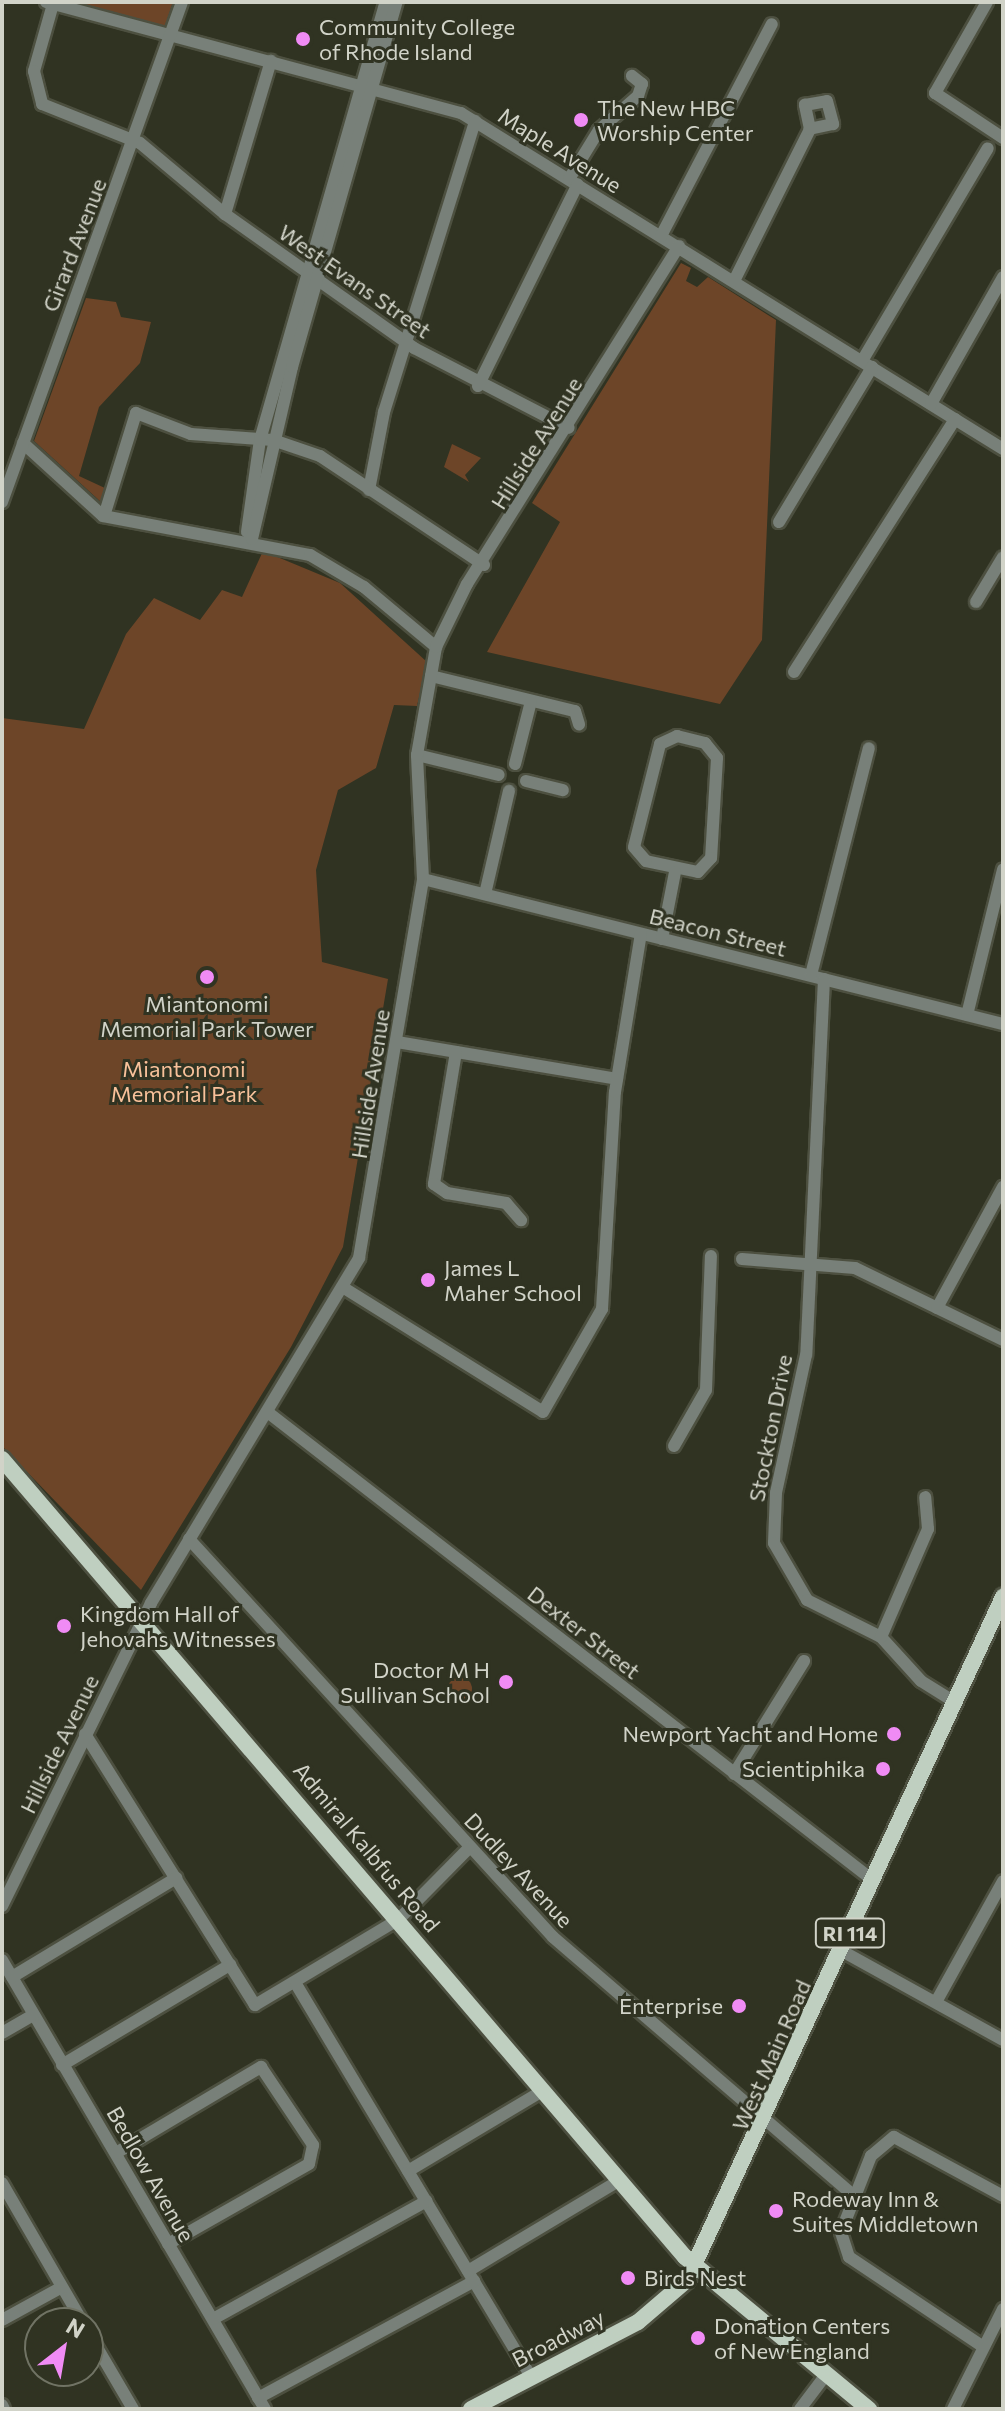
<!DOCTYPE html>
<style>
body{margin:0}
#map{position:relative;width:1005px;height:2411px;overflow:hidden;background:#303322;font-family:Commissioner,sans-serif}
div>[style]{position:absolute}
[style*='--x']{left:calc(var(--x)*1px);top:calc(var(--y)*1px);width:calc(var(--w)*1px);rotate:calc(var(--a)*1deg)}
.green>*{inset:0;background:#6d4528}
.round{border-radius:50%}
.roads{filter:drop-shadow(2px 0 #4d5040) drop-shadow(-2px 0 #4d5040) drop-shadow(0 2px #4d5040) drop-shadow(0 -2px #4d5040)}
.minor>*{height:12px;margin:-6px;padding:0 6px;transform-origin:6px;border-radius:6px;background:#788079}
.major>*{height:16px;margin:-8px;padding:0 8px;transform-origin:8px;border-radius:8px;background:#bfcfc0}
.dots>*{width:22px;height:22px;translate:-50% -50%;box-sizing:border-box;border:4px solid #303322;border-radius:50%}
span{translate:-50% -50%;white-space:nowrap;text-align:center;line-height:1.15;-webkit-text-stroke:6px #303322;paint-order:stroke}
.shield-label span{padding:2px 6px;background:#303322;border:2px solid;border-radius:6px;-webkit-text-stroke-width:0}
.shield-label{font-size:20px;color:#d1d3c8;font-weight:700}
.poi-label{font-size:22px;color:#d1d3c8}
.left{translate:0 -50%;text-align:left}
.right{translate:-100% -50%;text-align:right}
.street-label{font-size:22px;color:#d1d3c8}
.park-label{font-size:22px;color:#f8c19a}
.frame{position:absolute;inset:0;border:4px solid #d1d3c8;pointer-events:none}
.north{position:absolute;left:24px;top:2307px;width:80px;height:80px;box-sizing:border-box;background:#303322;border:2px solid #707364;border-radius:50%;rotate:31deg;font-size:22px;font-weight:700;line-height:32px;text-align:center;color:#d1d3c8}
.north::after{content:'';display:block;margin:auto;width:28px;height:36px;background:#f08bf5;clip-path:polygon(50% 0,100% 100%,50% 72%,0 100%)}
</style>
<div id="map">
<div class="green">
<div style="clip-path:polygon(67px 2px,173px 2px,164px 29px)"></div>
<div style="clip-path:polygon(681px 263px,691px 268px,686px 281px,697px 287px,708px 277px,776px 320px,762px 640px,720px 704px,487px 652px,560px 522px,532px 503px)"></div>
<div style="clip-path:polygon(86px 298px,116px 302px,121px 317px,151px 322px,140px 363px,99px 407px,79px 476px,107px 489px,102px 503px,34px 441px)"></div>
<div style="clip-path:polygon(452px 444px,481px 458px,465px 475px,469px 482px,444px 467px)"></div>
<div style="clip-path:polygon(263px 551px,340px 583px,427px 662px,417px 706px,394px 705px,376px 768px,338px 790px,316px 870px,322px 962px,388px 979px,343px 1247px,291px 1347px,141px 1590px,2px 1446px,2px 718px,84px 729px,126px 634px,154px 598px,200px 620px,222px 590px,242px 597px)"></div>
<div class="round" style="left:448px;top:1677px;width:24px;height:24px"></div>
</div>
<div class="roads">
<div class="minor">
<div style="--x:46;--y:2;--w:430;--a:15"></div>
<div style="--x:461;--y:113;--w:638;--a:31.8"></div>
<div style="--x:987;--y:2;--w:105;--a:119.7"></div>
<div style="--x:935;--y:93;--w:82;--a:33.5"></div>
<div style="--x:53;--y:4;--w:70;--a:105.8"></div>
<div style="--x:34;--y:71;--w:34;--a:76"></div>
<div style="--x:42;--y:104;--w:105;--a:21.7"></div>
<div style="--x:140;--y:143;--w:111;--a:39.9"></div>
<div style="--x:225;--y:214;--w:232;--a:35.3"></div>
<div style="--x:414;--y:348;--w:174;--a:27.3"></div>
<div style="--x:569;--y:179;--w:57;--a:-58.5"></div>
<div style="--x:599;--y:130;--w:52;--a:-41.1"></div>
<div style="--x:638;--y:96;--w:13;--a:-72"></div>
<div style="--x:642;--y:84;--w:13;--a:-141"></div>
<div style="--x:225;--y:214;--w:160;--a:-73.3"></div>
<div style="--x:661;--y:236;--w:239;--a:-62.4"></div>
<div style="--x:734;--y:281;--w:170;--a:-63.4"></div>
<div style="--x:810;--y:129;--w:25;--a:-102"></div>
<div style="--x:805;--y:105;--w:22;--a:-10"></div>
<div style="--x:827;--y:101;--w:24;--a:75"></div>
<div style="--x:833;--y:124;--w:24;--a:168"></div>
<div style="--x:862;--y:361;--w:247;--a:-59.4"></div>
<div style="--x:478;--y:386;--w:225;--a:-63.7"></div>
<div style="--x:931;--y:404;--w:146;--a:-60.4"></div>
<div style="--x:23;--y:443;--w:108;--a:42.4"></div>
<div style="--x:103;--y:516;--w:211;--a:10.7"></div>
<div style="--x:310;--y:555;--w:63;--a:30.7"></div>
<div style="--x:364;--y:587;--w:94;--a:39.8"></div>
<div style="--x:369;--y:490;--w:79;--a:-79.1"></div>
<div style="--x:384;--y:412;--w:305;--a:-72.6"></div>
<div style="--x:2;--y:502;--w:531;--a:-70.2"></div>
<div style="--x:104;--y:516;--w:108;--a:-72.7"></div>
<div style="--x:136;--y:413;--w:59;--a:20.9"></div>
<div style="--x:191;--y:434;--w:82;--a:4.2"></div>
<div style="--x:273;--y:440;--w:50;--a:18.8"></div>
<div style="--x:320;--y:456;--w:197;--a:33.6"></div>
<div style="--x:779;--y:522;--w:181;--a:-59"></div>
<div style="--x:247;--y:532;--w:93;--a:-82"></div>
<div style="--x:260;--y:440;--w:456;--a:-74"></div>
<div style="--x:252;--y:539;--w:177;--a:-76.9"></div>
<div style="--x:292;--y:367;--w:380;--a:-74"></div>
<div style="--x:976;--y:602;--w:52;--a:-59"></div>
<div style="--x:794;--y:672;--w:300;--a:-57.5"></div>
<div style="--x:431;--y:676;--w:148;--a:13.7"></div>
<div style="--x:575;--y:711;--w:14;--a:73"></div>
<div style="--x:677;--y:736;--w:29;--a:14"></div>
<div style="--x:705;--y:743;--w:19;--a:51"></div>
<div style="--x:717;--y:758;--w:100;--a:93.4"></div>
<div style="--x:711;--y:858;--w:19;--a:133"></div>
<div style="--x:698;--y:872;--w:53;--a:-168.1"></div>
<div style="--x:646;--y:861;--w:18;--a:-131"></div>
<div style="--x:634;--y:847;--w:106;--a:-75.8"></div>
<div style="--x:660;--y:744;--w:19;--a:-25"></div>
<div style="--x:417;--y:755;--w:84;--a:13.7"></div>
<div style="--x:515;--y:764;--w:65;--a:-75.7"></div>
<div style="--x:526;--y:781;--w:38;--a:14"></div>
<div style="--x:423;--y:879;--w:598;--a:14.04"></div>
<div style="--x:485;--y:894;--w:106;--a:-76.9"></div>
<div style="--x:662;--y:939;--w:68;--a:-79"></div>
<div style="--x:811;--y:975;--w:234;--a:-75.7"></div>
<div style="--x:824;--y:979;--w:376;--a:92.7"></div>
<div style="--x:806;--y:1355;--w:141;--a:102.3"></div>
<div style="--x:776;--y:1493;--w:50;--a:92.3"></div>
<div style="--x:774;--y:1543;--w:66;--a:59.9"></div>
<div style="--x:807;--y:1600;--w:83;--a:26.6"></div>
<div style="--x:881;--y:1637;--w:59;--a:47.7"></div>
<div style="--x:921;--y:1681;--w:40;--a:32"></div>
<div style="--x:967;--y:1015;--w:150;--a:-76.1"></div>
<div style="--x:397;--y:1042;--w:223;--a:9.5"></div>
<div style="--x:456;--y:1052;--w:134;--a:99.5"></div>
<div style="--x:434;--y:1184;--w:16;--a:35"></div>
<div style="--x:447;--y:1193;--w:60;--a:9.6"></div>
<div style="--x:506;--y:1203;--w:23;--a:49"></div>
<div style="--x:742;--y:1259;--w:113;--a:4.6"></div>
<div style="--x:855;--y:1268;--w:165;--a:25.9"></div>
<div style="--x:344;--y:1288;--w:234;--a:31.9"></div>
<div style="--x:543;--y:1412;--w:119;--a:-60.2"></div>
<div style="--x:602;--y:1309;--w:217;--a:-86.6"></div>
<div style="--x:615;--y:1092;--w:160;--a:-80.7"></div>
<div style="--x:937;--y:1308;--w:138;--a:-61.4"></div>
<div style="--x:270;--y:1414;--w:763;--a:37.71"></div>
<div style="--x:674;--y:1446;--w:64;--a:-60.3"></div>
<div style="--x:706;--y:1390;--w:134;--a:-87.9"></div>
<div style="--x:189;--y:1539;--w:539;--a:47.55"></div>
<div style="--x:553;--y:1937;--w:396;--a:40.7"></div>
<div style="--x:881;--y:1637;--w:118;--a:-66.5"></div>
<div style="--x:928;--y:1529;--w:32;--a:-95"></div>
<div style="--x:85;--y:1734;--w:320;--a:57.9"></div>
<div style="--x:255;--y:2005;--w:168;--a:-30.8"></div>
<div style="--x:399;--y:1919;--w:101;--a:-45.4"></div>
<div style="--x:734;--y:1774;--w:133;--a:-58.2"></div>
<div style="--x:2;--y:1906;--w:338;--a:-63.8"></div>
<div style="--x:151;--y:1603;--w:403;--a:-58.9"></div>
<div style="--x:359;--y:1258;--w:384;--a:-80.4"></div>
<div style="--x:423;--y:879;--w:124;--a:-92.8"></div>
<div style="--x:417;--y:755;--w:110;--a:-80"></div>
<div style="--x:436;--y:647;--w:70;--a:-63.8"></div>
<div style="--x:467;--y:584;--w:399;--a:-57.9"></div>
<div style="--x:842;--y:1951;--w:184;--a:28.9"></div>
<div style="--x:2;--y:1960;--w:520;--a:59.64"></div>
<div style="--x:12;--y:1977;--w:192;--a:-31.1"></div>
<div style="--x:296;--y:1984;--w:458;--a:59.1"></div>
<div style="--x:936;--y:2002;--w:138;--a:-61"></div>
<div style="--x:2;--y:2033;--w:36;--a:-30"></div>
<div style="--x:62;--y:2065;--w:196;--a:-30.8"></div>
<div style="--x:116;--y:2153;--w:169;--a:-30.7"></div>
<div style="--x:261;--y:2067;--w:94;--a:56.3"></div>
<div style="--x:313;--y:2145;--w:19;--a:102"></div>
<div style="--x:309;--y:2164;--w:162;--a:150.4"></div>
<div style="--x:408;--y:2171;--w:158;--a:-30.8"></div>
<div style="--x:2;--y:2183;--w:162;--a:59.9"></div>
<div style="--x:468;--y:2271;--w:177;--a:-30.9"></div>
<div style="--x:213;--y:2319;--w:244;--a:-28.9"></div>
<div style="--x:2;--y:2320;--w:68;--a:-28.8"></div>
<div style="--x:88;--y:2332;--w:89;--a:59.7"></div>
<div style="--x:982;--y:2346;--w:160;--a:-146.2"></div>
<div style="--x:849;--y:2257;--w:26;--a:-108"></div>
<div style="--x:841;--y:2232;--w:82;--a:-68.5"></div>
<div style="--x:871;--y:2156;--w:30;--a:-40"></div>
<div style="--x:894;--y:2137;--w:124;--a:28.4"></div>
<div style="--x:258;--y:2398;--w:246;--a:-28.4"></div>
<div style="--x:2;--y:2405;--w:4;--a:63"></div>
<div style="--x:800;--y:2409;--w:41;--a:-52.9"></div>
<div style="--x:953;--y:2409;--w:112;--a:-63.4"></div>
</div>
<div class="major">
<div style="--x:2;--y:1459;--w:1050;--a:49.44"></div>
<div style="--x:685;--y:2257;--w:239;--a:39.6"></div>
<div style="--x:471;--y:2409;--w:188;--a:-27.5"></div>
<div style="--x:638;--y:2322;--w:65;--a:-40.6"></div>
<div style="--x:687;--y:2280;--w:753;--a:-65.17"></div>
</div>
</div>
<div class="dots">
<div style="left:303px;top:39px;background:#f08bf5"></div>
<div style="left:581px;top:120px;background:#f08bf5"></div>
<div style="left:207px;top:977px;background:#f08bf5"></div>
<div style="left:428px;top:1280px;background:#f08bf5"></div>
<div style="left:64px;top:1626px;background:#f08bf5"></div>
<div style="left:506px;top:1682px;background:#f08bf5"></div>
<div style="left:894px;top:1734px;background:#f08bf5"></div>
<div style="left:883px;top:1769px;background:#f08bf5"></div>
<div style="left:739px;top:2006px;background:#f08bf5"></div>
<div style="left:776px;top:2211px;background:#f08bf5"></div>
<div style="left:628px;top:2278px;background:#f08bf5"></div>
<div style="left:698px;top:2338px;background:#f08bf5"></div>
</div>
<div class="shield-label">
<span style="left:850px;top:1933px">RI 114</span>
</div>
<div class="poi-label">
<span class="left" style="left:319px;top:39px">Community College<br>of Rhode Island</span>
<span class="left" style="left:597px;top:120px">The New HBC<br>Worship Center</span>
<span style="left:207px;top:1016px">Miantonomi<br>Memorial Park Tower</span>
<span class="left" style="left:444px;top:1280px">James L<br>Maher School</span>
<span class="left" style="left:80px;top:1626px">Kingdom Hall of<br>Jehovahs Witnesses</span>
<span class="right" style="left:490px;top:1682px">Doctor M H<br>Sullivan School</span>
<span class="right" style="left:878px;top:1734px">Newport Yacht and Home</span>
<span class="right" style="left:865px;top:1769px">Scientiphika</span>
<span class="right" style="left:723px;top:2006px">Enterprise</span>
<span class="left" style="left:792px;top:2211px">Rodeway Inn &amp;<br>Suites Middletown</span>
<span class="left" style="left:644px;top:2278px">Birds Nest</span>
<span class="left" style="left:714px;top:2338px">Donation Centers<br>of New England</span>
</div>
<div class="street-label">
<span style="left:560px;top:150px;rotate:32deg">Maple Avenue</span>
<span style="left:74px;top:245px;rotate:-69deg">Girard Avenue</span>
<span style="left:355px;top:281px;rotate:35deg">West Evans Street</span>
<span style="left:536px;top:443px;rotate:-58deg">Hillside Avenue</span>
<span style="left:718px;top:932px;rotate:14deg">Beacon Street</span>
<span style="left:370px;top:1084px;rotate:-81deg">Hillside Avenue</span>
<span style="left:770px;top:1428px;rotate:-79deg">Stockton Drive</span>
<span style="left:584px;top:1632px;rotate:38deg">Dexter Street</span>
<span style="left:59px;top:1744px;rotate:-64deg">Hillside Avenue</span>
<span style="left:367px;top:1847px;rotate:50deg">Admiral Kalbfus Road</span>
<span style="left:519px;top:1870px;rotate:47deg">Dudley Avenue</span>
<span style="left:771px;top:2055px;rotate:-66deg">West Main Road</span>
<span style="left:151px;top:2174px;rotate:60deg">Bedlow Avenue</span>
<span style="left:558px;top:2338px;rotate:-27deg">Broadway</span>
</div>
<div class="park-label">
<span style="left:184px;top:1081px">Miantonomi<br>Memorial Park</span>
</div>
<div class="frame"></div>
<div class="north">N</div>
</div>
